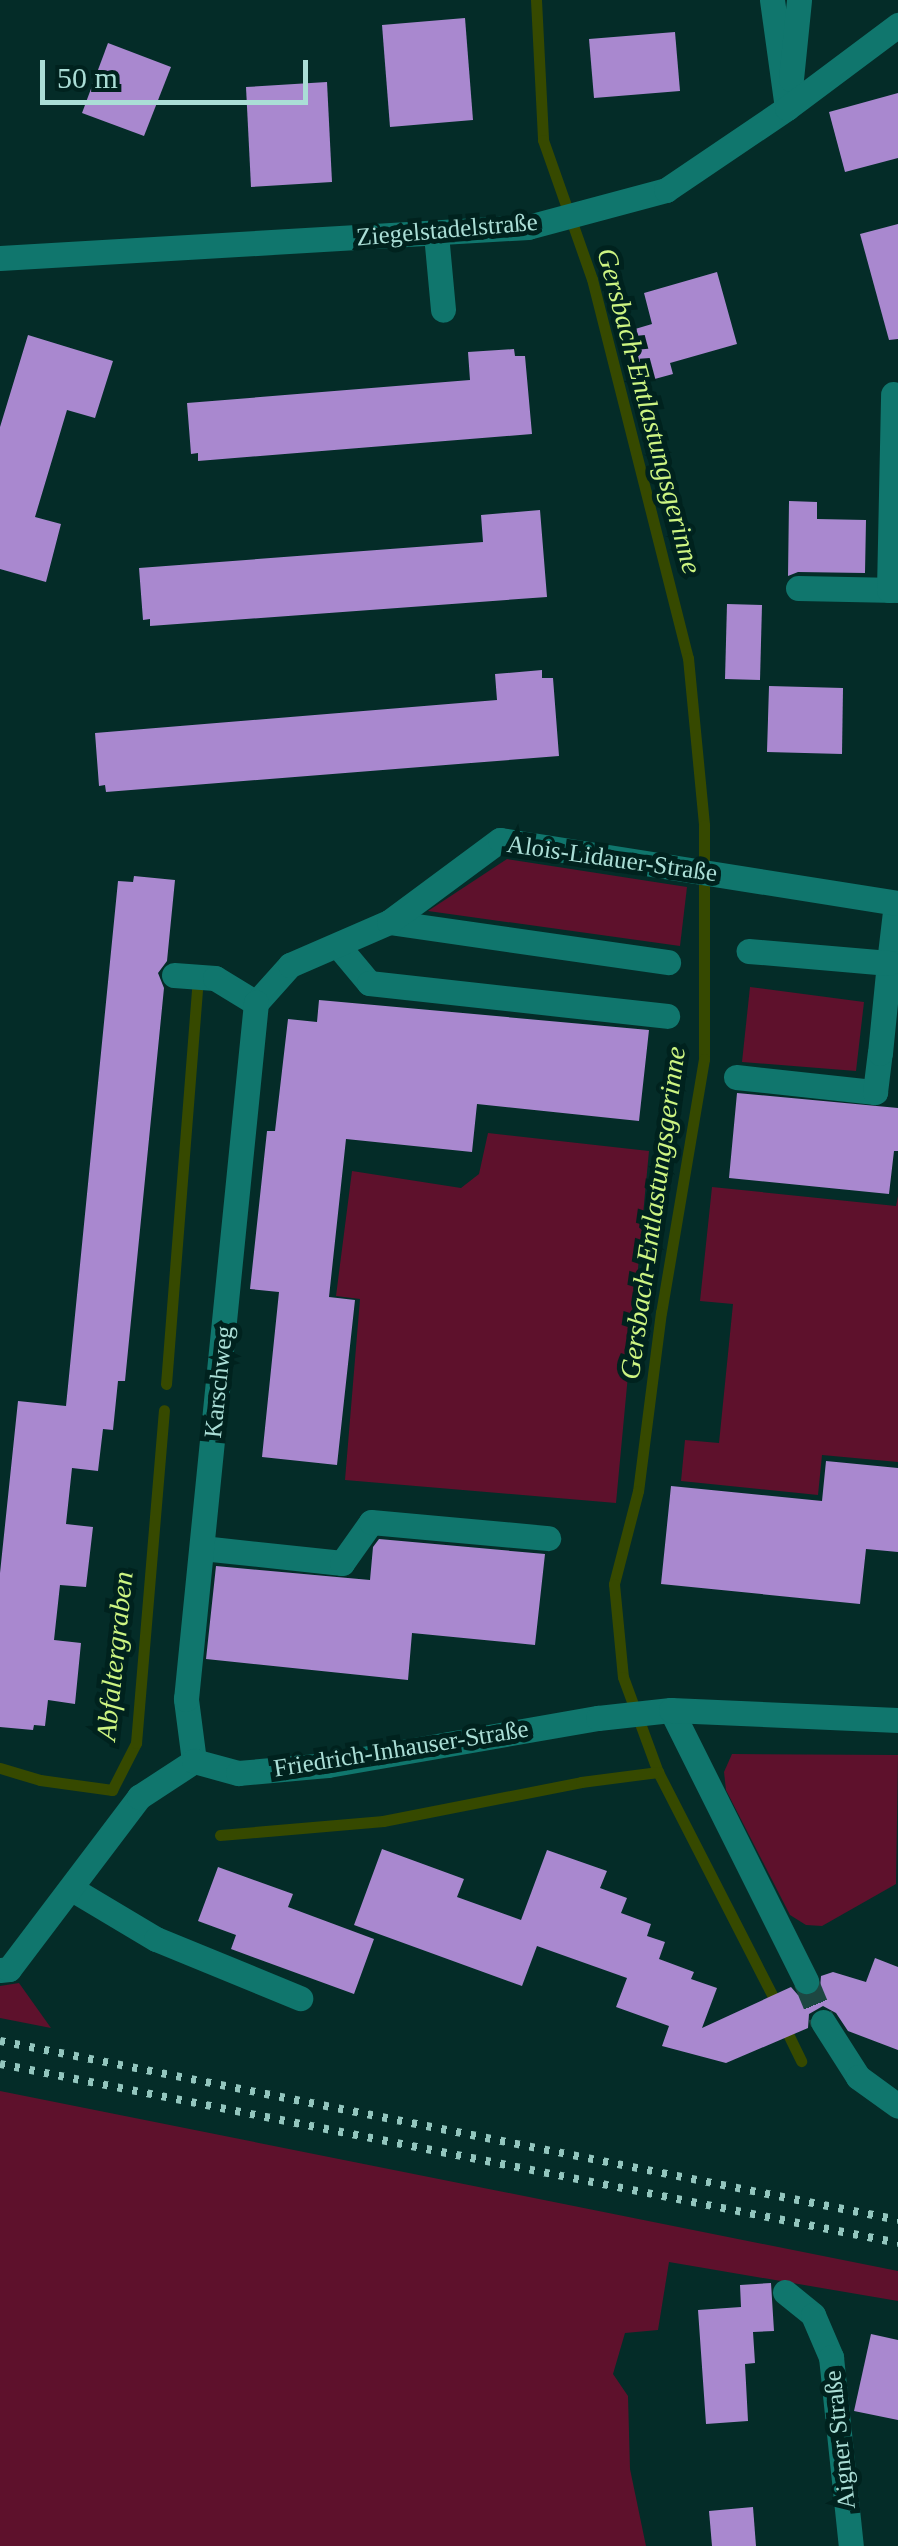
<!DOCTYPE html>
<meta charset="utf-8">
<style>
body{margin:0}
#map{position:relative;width:898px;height:2546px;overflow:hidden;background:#042c28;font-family:"Times New Roman",serif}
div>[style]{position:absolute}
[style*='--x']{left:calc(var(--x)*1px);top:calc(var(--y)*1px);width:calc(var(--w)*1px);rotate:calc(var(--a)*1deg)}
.green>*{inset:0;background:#5e112c}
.stream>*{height:11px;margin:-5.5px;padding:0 5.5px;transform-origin:5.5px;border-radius:5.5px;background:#364900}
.building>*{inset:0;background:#a988cf}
.minor-tunnel>*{height:25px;margin-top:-12.5px;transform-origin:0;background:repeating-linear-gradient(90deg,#1d4742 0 25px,transparent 0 37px)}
.minor>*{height:25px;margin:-12.5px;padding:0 12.5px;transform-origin:12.5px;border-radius:12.5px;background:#10766d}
.rail>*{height:8px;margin-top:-4px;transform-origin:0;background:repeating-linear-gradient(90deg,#93c6be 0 5px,transparent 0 15px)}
span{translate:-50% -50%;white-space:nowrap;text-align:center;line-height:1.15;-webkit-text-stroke:10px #00221e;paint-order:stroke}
.street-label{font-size:25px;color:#aaded6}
.water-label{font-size:28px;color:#cdf582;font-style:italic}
.scale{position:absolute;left:40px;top:60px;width:268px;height:45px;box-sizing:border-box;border:5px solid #aaded6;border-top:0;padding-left:12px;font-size:30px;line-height:35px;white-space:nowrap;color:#aaded6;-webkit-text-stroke:8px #00221e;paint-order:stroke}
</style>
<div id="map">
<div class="green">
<div style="clip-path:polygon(507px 859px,687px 887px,680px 946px,428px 911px)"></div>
<div style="clip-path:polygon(750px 987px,864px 1002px,856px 1071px,742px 1062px)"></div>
<div style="clip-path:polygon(488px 1133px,649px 1151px,616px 1503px,345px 1480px,360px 1299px,336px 1296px,352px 1171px,461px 1188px,479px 1174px)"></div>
<div style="clip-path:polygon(712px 1187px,896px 1206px,898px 1196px,898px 1462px,822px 1455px,818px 1495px,681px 1481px,685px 1440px,719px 1443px,733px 1304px,700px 1301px)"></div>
<div style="clip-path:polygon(732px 1754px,898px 1755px,896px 1884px,822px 1926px,806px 1925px,790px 1915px,726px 1790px,724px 1772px)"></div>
<div style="clip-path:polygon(19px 1983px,51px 2028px,0 2018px,0 1986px)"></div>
<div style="clip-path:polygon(0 2091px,898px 2271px,898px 2301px,669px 2262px,658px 2330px,625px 2333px,613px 2374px,628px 2396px,630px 2469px,646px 2546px,0 2546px)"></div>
</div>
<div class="stream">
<div style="--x:536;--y:0;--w:140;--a:87.1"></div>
<div style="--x:543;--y:140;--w:147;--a:70.6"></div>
<div style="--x:592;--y:279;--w:391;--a:75.8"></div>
<div style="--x:688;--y:658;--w:168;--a:84.5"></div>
<div style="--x:704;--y:825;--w:234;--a:90"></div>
<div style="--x:704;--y:1059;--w:257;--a:99.6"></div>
<div style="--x:661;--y:1312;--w:180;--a:97.3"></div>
<div style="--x:638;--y:1491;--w:96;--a:104.5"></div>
<div style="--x:614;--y:1584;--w:93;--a:84.5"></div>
<div style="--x:623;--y:1677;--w:101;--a:69.8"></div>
<div style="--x:658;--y:1772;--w:250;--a:62.9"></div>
<div style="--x:166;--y:1384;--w:397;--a:-85.5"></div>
<div style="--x:0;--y:1768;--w:42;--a:16.7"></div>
<div style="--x:40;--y:1780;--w:73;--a:7.9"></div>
<div style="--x:112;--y:1790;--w:53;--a:-62.9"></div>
<div style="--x:136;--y:1743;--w:334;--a:-85.2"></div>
<div style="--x:220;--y:1835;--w:164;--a:-4.9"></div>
<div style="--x:383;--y:1821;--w:202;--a:-11.1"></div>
<div style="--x:581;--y:1782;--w:78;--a:-7.4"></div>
<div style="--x:789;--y:2036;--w:28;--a:64"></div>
</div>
<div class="building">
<div style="clip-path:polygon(465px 18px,473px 120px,390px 127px,382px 25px)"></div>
<div style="clip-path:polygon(675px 32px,680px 91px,594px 98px,589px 39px)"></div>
<div style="clip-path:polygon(108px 43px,171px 67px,144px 136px,82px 113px)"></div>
<div style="clip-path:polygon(327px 82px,332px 182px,251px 187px,246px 87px)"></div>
<div style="clip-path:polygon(898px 93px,898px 158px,845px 172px,829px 112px)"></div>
<div style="clip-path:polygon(898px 224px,898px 339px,889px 340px,860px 234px)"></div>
<div style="clip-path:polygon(717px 272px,737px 344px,670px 363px,673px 374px,640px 383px,625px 332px,652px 324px,644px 293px)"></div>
<div style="clip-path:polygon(28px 335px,113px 361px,95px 418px,67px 410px,35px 517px,61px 524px,46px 582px,0 569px,0 427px)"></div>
<div style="clip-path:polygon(514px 349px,515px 356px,525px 356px,532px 434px,198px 461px,198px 453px,191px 454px,187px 403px,470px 380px,468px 352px)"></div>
<div style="clip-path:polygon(789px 501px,817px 502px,817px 519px,866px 520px,865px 573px,798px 572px,788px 576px)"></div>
<div style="clip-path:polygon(540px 510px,547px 597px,150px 626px,150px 619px,143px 620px,139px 568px,483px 542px,481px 515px)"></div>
<div style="clip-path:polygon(727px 604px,762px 605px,760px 680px,725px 679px)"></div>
<div style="clip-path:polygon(542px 670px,542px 678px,553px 678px,559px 756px,106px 792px,105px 785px,99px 786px,95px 733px,497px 700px,495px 674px)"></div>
<div style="clip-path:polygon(769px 686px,843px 688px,842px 754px,767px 752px)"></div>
<div style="clip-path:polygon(134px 876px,175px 880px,167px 961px,158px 973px,164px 988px,125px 1381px,118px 1381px,113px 1430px,103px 1429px,98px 1471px,72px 1468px,66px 1524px,93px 1527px,86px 1587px,60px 1585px,54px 1640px,81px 1643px,75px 1704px,48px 1700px,45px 1726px,34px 1725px,33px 1730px,0 1727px,0 1573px,18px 1401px,66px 1406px,118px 881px,133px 882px)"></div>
<div style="clip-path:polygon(319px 1000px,649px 1030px,639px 1121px,477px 1104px,472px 1152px,346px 1139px,329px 1297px,355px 1300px,337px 1465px,262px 1457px,279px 1292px,250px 1289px,267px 1131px,275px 1131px,288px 1019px,317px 1022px)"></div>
<div style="clip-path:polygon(737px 1093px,898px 1108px,898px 1151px,894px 1151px,889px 1194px,729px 1178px)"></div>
<div style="clip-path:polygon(826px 1461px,898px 1468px,898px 1552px,866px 1549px,860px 1604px,661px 1584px,671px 1486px,822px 1501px)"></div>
<div style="clip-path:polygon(379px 1539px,545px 1554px,535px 1645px,412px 1633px,408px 1680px,206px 1659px,216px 1566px,370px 1580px,373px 1547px)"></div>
<div style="clip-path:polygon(382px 1849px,464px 1879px,457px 1897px,521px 1920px,547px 1850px,607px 1871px,600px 1888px,627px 1898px,621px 1913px,651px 1924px,647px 1936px,665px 1942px,659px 1959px,694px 1972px,691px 1979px,717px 1988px,702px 2028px,791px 1987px,798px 1995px,812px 1996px,820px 1989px,821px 1976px,833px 1972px,866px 1982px,875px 1958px,898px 1967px,898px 2050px,848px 2031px,836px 2013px,823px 2006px,809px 2014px,808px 2028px,726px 2063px,662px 2046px,669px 2026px,616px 2007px,627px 1978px,537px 1946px,522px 1986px,354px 1925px)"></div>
<div style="clip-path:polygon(218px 1867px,293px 1894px,288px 1907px,374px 1939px,354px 1994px,231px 1949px,236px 1935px,198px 1921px)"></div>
<div style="clip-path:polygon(771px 2283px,774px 2331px,753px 2332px,755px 2363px,745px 2364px,748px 2421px,706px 2424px,698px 2310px,741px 2307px,740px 2285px)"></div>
<div style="clip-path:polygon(871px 2334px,898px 2340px,898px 2420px,854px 2411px)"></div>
<div style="clip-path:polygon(753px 2507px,756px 2546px,712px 2546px,709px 2511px)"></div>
</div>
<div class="minor-tunnel">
<div style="--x:806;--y:1981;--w:44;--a:67.5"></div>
</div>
<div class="minor">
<div style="--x:772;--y:0;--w:109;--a:82.1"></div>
<div style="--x:791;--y:79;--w:79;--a:-84.2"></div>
<div style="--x:436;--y:234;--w:76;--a:84.7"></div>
<div style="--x:0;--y:258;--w:529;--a:-3.36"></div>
<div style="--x:528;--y:227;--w:143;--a:-15"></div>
<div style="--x:666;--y:190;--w:146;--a:-34.1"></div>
<div style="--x:787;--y:108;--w:139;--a:-36.8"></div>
<div style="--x:798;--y:588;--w:100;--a:1.1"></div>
<div style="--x:889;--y:590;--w:196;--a:-88.8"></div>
<div style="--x:896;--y:903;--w:60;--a:96.7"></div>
<div style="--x:889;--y:963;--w:9;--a:6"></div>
<div style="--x:389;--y:922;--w:282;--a:8.2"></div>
<div style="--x:339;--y:947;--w:47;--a:50.2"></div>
<div style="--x:369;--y:983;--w:300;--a:6.3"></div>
<div style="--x:174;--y:975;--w:41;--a:4.2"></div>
<div style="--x:215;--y:978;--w:48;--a:31.4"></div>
<div style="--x:256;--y:1003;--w:51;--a:-48.2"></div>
<div style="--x:290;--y:965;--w:108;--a:-23.5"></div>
<div style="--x:389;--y:922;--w:138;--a:-36.5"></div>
<div style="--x:500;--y:840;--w:403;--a:9"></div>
<div style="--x:736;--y:1077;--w:140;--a:6.2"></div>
<div style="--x:875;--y:1092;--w:39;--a:-83"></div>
<div style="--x:880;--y:1053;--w:90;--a:-84.3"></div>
<div style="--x:889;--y:963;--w:141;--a:-175.1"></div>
<div style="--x:202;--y:1548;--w:141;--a:6.1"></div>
<div style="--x:342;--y:1563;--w:50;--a:-54.7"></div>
<div style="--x:371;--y:1522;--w:178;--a:5.2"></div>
<div style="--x:671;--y:1710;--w:303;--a:63.5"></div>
<div style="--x:194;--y:1761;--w:63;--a:-97.4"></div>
<div style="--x:186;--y:1699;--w:700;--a:-84.26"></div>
<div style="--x:72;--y:1889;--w:98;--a:30.8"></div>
<div style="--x:156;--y:1939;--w:156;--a:22.3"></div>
<div style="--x:0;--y:1970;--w:9;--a:-6"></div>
<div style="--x:9;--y:1969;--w:216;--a:-52.9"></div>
<div style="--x:139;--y:1797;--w:66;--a:-33.2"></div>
<div style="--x:194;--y:1761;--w:46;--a:15.3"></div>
<div style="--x:238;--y:1773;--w:90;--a:-5.1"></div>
<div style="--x:328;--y:1765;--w:274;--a:-9.9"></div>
<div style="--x:598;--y:1718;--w:73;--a:-6.3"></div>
<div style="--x:671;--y:1710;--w:227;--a:2.5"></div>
<div style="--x:823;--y:2022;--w:65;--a:57.5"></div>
<div style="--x:858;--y:2077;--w:49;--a:35.9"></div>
<div style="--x:785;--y:2292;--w:36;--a:39"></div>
<div style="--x:813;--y:2315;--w:46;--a:66.8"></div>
<div style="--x:831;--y:2357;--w:190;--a:84"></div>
</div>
<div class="rail">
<div style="--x:0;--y:2041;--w:916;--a:11.27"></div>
<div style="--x:0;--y:2064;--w:916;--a:11.27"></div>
</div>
<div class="street-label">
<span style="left:447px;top:230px;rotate:-5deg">Ziegelstadelstraße</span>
<span style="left:612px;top:859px;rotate:8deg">Alois-Lidauer-Straße</span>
<span style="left:219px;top:1382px;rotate:-84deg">Karschweg</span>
<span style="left:401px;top:1749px;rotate:-9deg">Friedrich-Inhauser-Straße</span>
<span style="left:840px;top:2440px;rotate:-96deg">Aigner Straße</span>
</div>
<div class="water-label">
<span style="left:649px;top:411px;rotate:75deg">Gersbach-Entlastungsgerinne</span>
<span style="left:653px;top:1213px;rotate:-82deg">Gersbach-Entlastungsgerinne</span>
<span style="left:115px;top:1656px;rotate:-84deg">Abfaltergraben</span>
</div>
<div class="scale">50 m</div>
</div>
